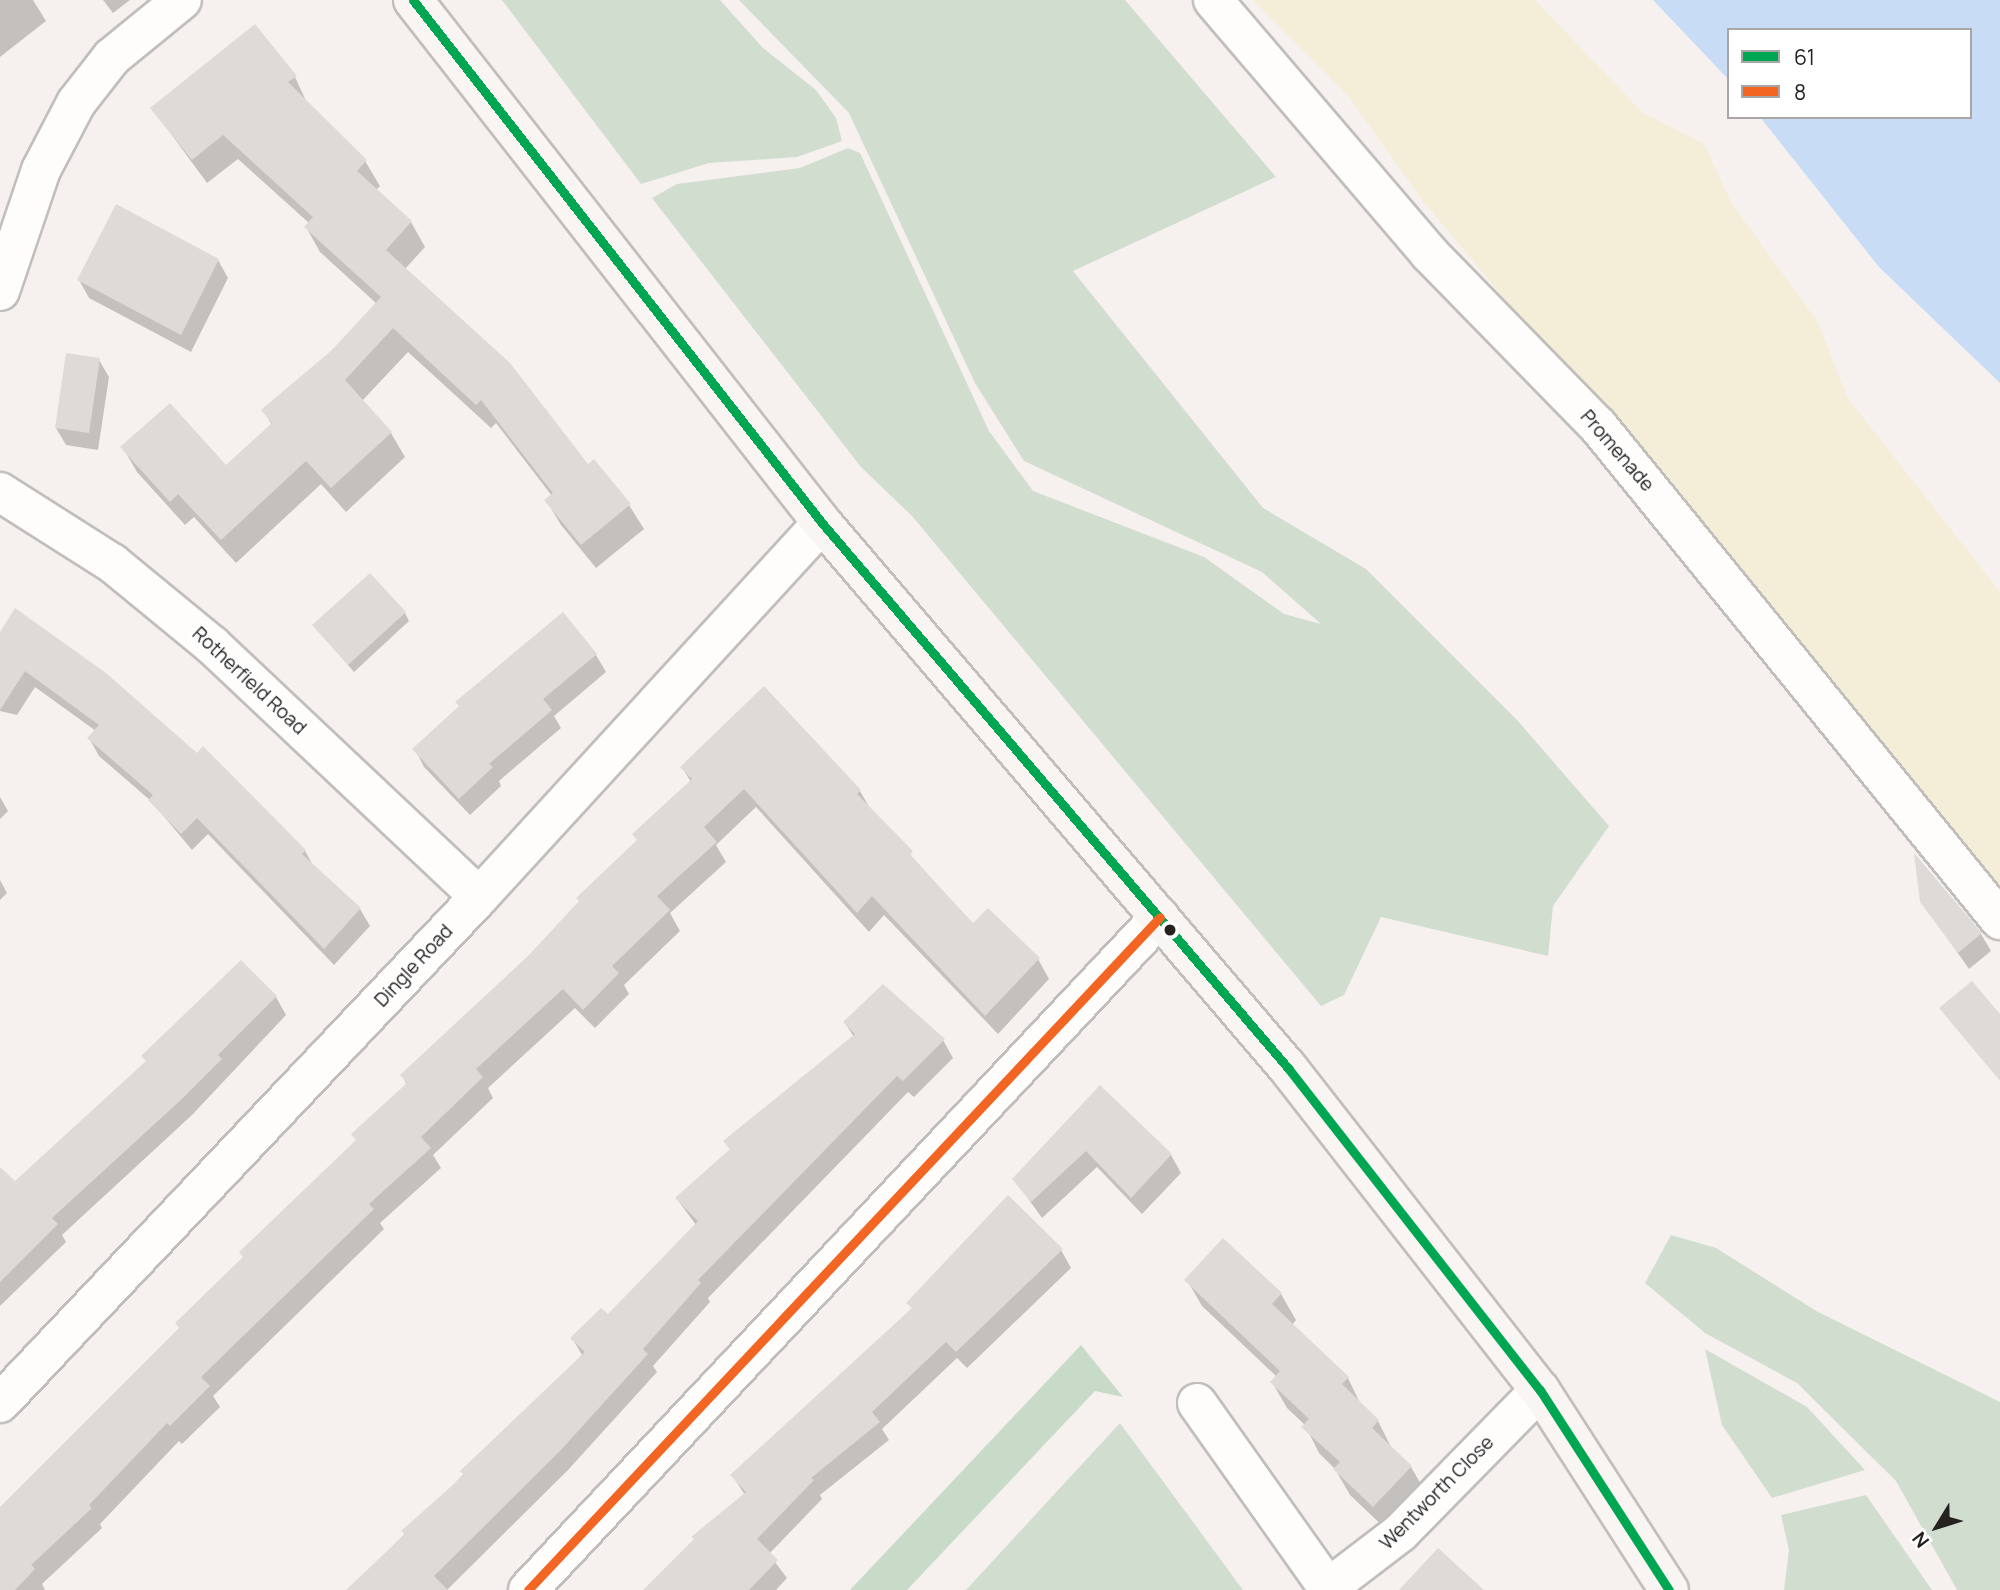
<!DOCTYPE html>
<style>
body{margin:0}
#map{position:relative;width:2000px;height:1590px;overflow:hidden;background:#f6f1ee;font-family:Manrope,sans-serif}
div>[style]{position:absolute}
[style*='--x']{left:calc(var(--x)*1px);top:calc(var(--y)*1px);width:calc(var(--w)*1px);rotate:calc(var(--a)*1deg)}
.green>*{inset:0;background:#d0ddcf}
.forest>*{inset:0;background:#c7dbc8}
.sand>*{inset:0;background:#f4edd7}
.water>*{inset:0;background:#c8dcf6}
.shadow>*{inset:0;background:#0003}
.building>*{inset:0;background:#dedad8}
.roads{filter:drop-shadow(2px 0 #c1bebb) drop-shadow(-2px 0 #c1bebb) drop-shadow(0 2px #c1bebb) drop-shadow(0 -2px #c1bebb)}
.street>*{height:38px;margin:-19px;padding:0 19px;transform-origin:19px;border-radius:19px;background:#fefdfc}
.secondary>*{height:38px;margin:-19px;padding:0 19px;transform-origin:19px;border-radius:19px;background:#f9f5f3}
.bus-1>*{height:9px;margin:-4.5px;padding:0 4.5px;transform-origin:4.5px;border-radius:4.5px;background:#00a651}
.bus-2>*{height:9px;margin:-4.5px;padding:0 4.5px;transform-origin:4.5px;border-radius:4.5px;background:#f26522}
.dots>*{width:19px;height:19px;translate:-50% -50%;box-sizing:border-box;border:4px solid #fff;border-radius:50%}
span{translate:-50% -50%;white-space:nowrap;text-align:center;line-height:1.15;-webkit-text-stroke:5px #fff;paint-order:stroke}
.street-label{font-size:19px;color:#252220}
.legend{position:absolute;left:1727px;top:28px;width:245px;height:91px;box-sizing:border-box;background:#fff;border:2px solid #a8a7a6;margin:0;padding:9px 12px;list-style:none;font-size:21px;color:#252220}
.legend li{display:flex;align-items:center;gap:14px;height:35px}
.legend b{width:35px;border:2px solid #a8a7a6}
.north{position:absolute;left:1902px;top:1492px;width:70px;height:70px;-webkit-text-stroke:5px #fff;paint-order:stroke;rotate:232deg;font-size:19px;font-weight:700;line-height:28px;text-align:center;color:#252220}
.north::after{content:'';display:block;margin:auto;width:24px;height:32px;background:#252220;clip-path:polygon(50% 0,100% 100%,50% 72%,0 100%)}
</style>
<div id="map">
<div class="green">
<div style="clip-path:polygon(502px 0,720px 0,763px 48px,816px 90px,836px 118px,842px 141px,797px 157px,709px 163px,641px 184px)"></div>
<div style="clip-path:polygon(739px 0,1125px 0,1276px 177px,1073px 271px,1263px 508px,1366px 569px,1517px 720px,1609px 826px,1553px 906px,1548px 956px,1381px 917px,1344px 995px,1321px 1006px,912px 516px,861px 467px,652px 198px,677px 184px,800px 168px,848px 148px,860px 153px,989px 431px,1033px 491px,1204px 557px,1284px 614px,1321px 624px,1262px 572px,1024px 461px,975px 383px,849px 113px)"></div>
<div style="clip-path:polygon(1671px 1235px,1716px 1248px,1818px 1312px,2000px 1402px,2000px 1590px,1957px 1590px,1896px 1481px,1797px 1383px,1705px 1333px,1645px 1283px)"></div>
<div style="clip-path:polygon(1705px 1349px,1807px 1407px,1865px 1470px,1772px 1498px,1722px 1425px)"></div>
<div style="clip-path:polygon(1120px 1423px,1243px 1590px,966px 1590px)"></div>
<div style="clip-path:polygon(1866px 1495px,1932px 1590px,1784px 1590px,1789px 1550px,1781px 1515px)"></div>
</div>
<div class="forest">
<div style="clip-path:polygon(1081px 1345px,1123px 1397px,1095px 1391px,907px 1590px,850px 1590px)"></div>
</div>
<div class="sand">
<div style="clip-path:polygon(1253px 0,1535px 0,1642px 112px,1704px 144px,1732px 204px,1817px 321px,1847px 397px,2000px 592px,2000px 891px,1624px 427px,1545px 347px,1423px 201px,1349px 97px)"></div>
</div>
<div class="water">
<div style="clip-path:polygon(1653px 0,2000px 0,2000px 383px,1879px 267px,1760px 117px,1970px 117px,1970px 30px,1729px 30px,1729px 80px)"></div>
</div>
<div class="shadow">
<div style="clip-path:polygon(0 0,33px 0,46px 21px,0 57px)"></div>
<div style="clip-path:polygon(103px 0,130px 0,113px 13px)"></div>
<div style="clip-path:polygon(295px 77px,307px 103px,365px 161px,380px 186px,376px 190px,411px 222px,425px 247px,405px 269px,588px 466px,629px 505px,644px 529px,596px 568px,561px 525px,546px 500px,552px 496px,496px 423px,491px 428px,408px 352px,362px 401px,391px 433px,405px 457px,346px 512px,321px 484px,236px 563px,194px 517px,185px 525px,137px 472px,123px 448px,226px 468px,272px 425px,263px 410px,333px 352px,377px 304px,320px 252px,306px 227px,309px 223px,238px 159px,207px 183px,152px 108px)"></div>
<div style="clip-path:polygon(218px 260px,228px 278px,191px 352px,89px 298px,79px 280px)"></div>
<div style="clip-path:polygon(99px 360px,109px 377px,98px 450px,66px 445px,56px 428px)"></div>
<div style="clip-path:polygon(405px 613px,409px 621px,354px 672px,315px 626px)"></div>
<div style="clip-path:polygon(0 635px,305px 851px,314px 867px,360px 909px,370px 926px,334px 965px,208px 834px,192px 850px,151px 801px,99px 756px,89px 738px,96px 731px,35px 687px,17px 715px,0 711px)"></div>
<div style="clip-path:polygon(596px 655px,606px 672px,554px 716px,561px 728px,499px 781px,501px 786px,470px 815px,424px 767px,415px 749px,460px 707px)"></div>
<div style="clip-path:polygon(764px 689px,860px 791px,872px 812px,973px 925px,1038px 959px,1049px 979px,998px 1034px,884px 915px,869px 932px,756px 807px,716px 845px,726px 862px,670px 913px,680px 931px,624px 985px,629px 994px,595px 1028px,575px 1008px,488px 1088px,493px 1098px,433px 1155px,441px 1168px,380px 1223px,384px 1229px,213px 1396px,220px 1407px,182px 1444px,179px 1441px,100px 1524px,102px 1528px,42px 1584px,45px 1590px,0 1590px,0 1520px,357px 1141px,407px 1085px,402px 1075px,530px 956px,638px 841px,691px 782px,682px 767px)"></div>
<div style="clip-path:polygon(0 797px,8px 811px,0 819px)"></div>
<div style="clip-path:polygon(0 880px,7px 893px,0 900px)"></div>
<div style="clip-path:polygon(1922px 902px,1981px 934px,1991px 951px,1969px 969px)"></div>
<div style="clip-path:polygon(241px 962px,276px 997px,286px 1015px,192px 1115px,62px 1235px,66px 1242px,0 1306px,0 1172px,14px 1184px,147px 1062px)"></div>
<div style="clip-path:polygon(845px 1023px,943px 1040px,953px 1058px,914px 1097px,908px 1092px,708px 1298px,710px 1302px,653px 1366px,657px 1372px,568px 1470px,447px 1590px,349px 1590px,582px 1355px,572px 1338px,608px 1317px,696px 1225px,677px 1199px,731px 1151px,725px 1141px,854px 1037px)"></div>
<div style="clip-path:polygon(1100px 1087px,1171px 1155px,1181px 1173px,1142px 1214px,1097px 1167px,1042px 1218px,1014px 1179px)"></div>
<div style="clip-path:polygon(1224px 1241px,1281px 1294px,1296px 1320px,1292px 1325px,1348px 1378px,1361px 1405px,1378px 1421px,1392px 1449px,1411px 1467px,1426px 1493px,1389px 1532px,1350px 1495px,1335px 1469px,1319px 1453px,1305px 1425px,1287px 1408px,1272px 1382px,1277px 1377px,1202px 1306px,1187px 1280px)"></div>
<div style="clip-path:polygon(1061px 1250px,1071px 1268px,967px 1368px,957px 1358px,882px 1429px,889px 1440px,820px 1495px,822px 1499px,769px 1554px,787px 1578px,776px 1590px,645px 1590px,745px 1495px,732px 1475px,913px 1310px,909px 1303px)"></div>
</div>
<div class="building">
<div style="clip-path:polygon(255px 24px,297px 76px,288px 82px,367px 160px,357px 171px,412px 221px,386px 250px,510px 363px,588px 464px,594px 459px,631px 504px,581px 545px,544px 500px,553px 493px,481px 400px,476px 405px,393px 328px,345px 380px,392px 432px,331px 488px,306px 461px,221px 540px,178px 494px,170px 502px,120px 447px,170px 403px,226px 465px,272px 423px,261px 410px,332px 350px,381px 297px,304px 227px,313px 217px,223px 135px,192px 160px,150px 108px)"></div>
<div style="clip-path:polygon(116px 204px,219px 259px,181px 335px,77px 280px)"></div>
<div style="clip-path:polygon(66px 353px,100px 358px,89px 433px,55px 428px)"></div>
<div style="clip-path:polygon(370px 573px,406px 612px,348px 665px,312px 625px)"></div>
<div style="clip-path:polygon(15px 608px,106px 673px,197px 753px,203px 746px,306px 850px,302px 854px,361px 908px,324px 949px,197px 818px,181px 834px,148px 800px,153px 795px,87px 738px,99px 725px,25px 671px,0 710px,0 632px)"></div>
<div style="clip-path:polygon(563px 612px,597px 654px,543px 699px,552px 710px,489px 764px,493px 767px,459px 799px,412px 749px,459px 706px,455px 702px)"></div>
<div style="clip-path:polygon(764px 686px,861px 790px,857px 794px,913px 851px,910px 855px,973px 923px,988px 908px,1040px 958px,985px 1016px,872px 896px,857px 913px,744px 789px,704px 827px,717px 842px,657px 896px,670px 910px,612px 966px,619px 973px,583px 1010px,563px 989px,476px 1069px,483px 1077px,421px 1137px,431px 1148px,369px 1204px,374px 1209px,201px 1377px,210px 1386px,170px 1426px,167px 1423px,89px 1505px,92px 1508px,31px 1565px,35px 1569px,15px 1590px,0 1590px,0 1507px,179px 1328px,175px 1323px,243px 1257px,239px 1252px,356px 1140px,351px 1134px,407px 1083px,400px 1075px,529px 955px,579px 901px,576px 898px,637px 840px,632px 834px,692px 779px,680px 767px)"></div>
<div style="clip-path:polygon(1914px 853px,1982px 933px,1958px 953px,1920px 902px)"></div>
<div style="clip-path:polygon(241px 960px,277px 996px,218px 1055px,222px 1059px,183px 1098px,52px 1218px,58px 1224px,0 1282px,0 1167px,15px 1181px,146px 1061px,141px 1056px)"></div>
<div style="clip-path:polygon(1972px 981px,2000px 1014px,2000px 1081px,1939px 1008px)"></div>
<div style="clip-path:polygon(883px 984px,945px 1039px,903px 1081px,897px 1076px,698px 1280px,701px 1283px,643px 1349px,648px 1354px,559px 1452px,434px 1576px,448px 1590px,346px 1590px,405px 1534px,401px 1531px,464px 1475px,460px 1471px,585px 1352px,570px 1338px,601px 1308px,608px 1314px,698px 1221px,675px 1198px,730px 1149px,723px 1141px,855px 1034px,843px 1022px)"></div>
<div style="clip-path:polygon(1100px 1085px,1172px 1154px,1131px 1198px,1086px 1151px,1031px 1202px,1012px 1179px)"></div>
<div style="clip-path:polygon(1008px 1195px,1063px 1249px,956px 1352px,946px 1342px,872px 1412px,880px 1422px,811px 1478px,814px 1480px,757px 1539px,778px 1560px,749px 1590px,643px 1590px,694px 1539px,691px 1537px,746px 1492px,730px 1475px,912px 1308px,906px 1303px)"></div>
<div style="clip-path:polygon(1223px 1238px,1282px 1293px,1272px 1304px,1349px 1377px,1342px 1384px,1379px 1420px,1372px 1428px,1412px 1466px,1373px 1507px,1333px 1469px,1340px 1462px,1301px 1427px,1309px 1419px,1270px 1382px,1280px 1371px,1184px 1280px)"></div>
<div style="clip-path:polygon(1438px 1548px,1484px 1590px,1399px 1590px)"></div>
</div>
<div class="roads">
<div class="street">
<div style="--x:1213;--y:0;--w:333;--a:49.5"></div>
<div style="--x:1429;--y:253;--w:242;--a:45.7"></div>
<div style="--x:1598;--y:426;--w:637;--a:50.86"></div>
<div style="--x:0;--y:291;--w:128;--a:-71.3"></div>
<div style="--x:41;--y:170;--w:76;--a:-62.4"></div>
<div style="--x:76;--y:103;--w:58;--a:-52"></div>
<div style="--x:112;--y:57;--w:90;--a:-39.2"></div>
<div style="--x:0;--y:492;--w:133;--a:32.4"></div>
<div style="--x:112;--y:563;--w:129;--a:39.4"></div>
<div style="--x:212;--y:645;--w:367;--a:43.3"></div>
<div style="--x:0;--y:1403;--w:697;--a:-46.57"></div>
<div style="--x:479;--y:897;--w:507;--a:-47.48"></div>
<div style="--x:1197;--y:1403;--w:227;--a:54.7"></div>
<div style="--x:1328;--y:1588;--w:91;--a:-37.4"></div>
<div style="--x:1400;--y:1533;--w:200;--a:-45.6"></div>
<div style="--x:528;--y:1590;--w:923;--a:-46.8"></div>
</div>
<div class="secondary">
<div style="--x:413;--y:0;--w:664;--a:51.97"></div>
<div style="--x:822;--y:523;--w:717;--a:49.47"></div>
<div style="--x:1288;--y:1068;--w:409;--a:52"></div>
<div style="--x:1540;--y:1390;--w:238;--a:57.2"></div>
</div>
</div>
<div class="bus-1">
<div style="--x:413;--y:0;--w:664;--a:51.97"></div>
<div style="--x:822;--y:523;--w:717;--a:49.47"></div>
<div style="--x:1288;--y:1068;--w:409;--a:52"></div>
<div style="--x:1540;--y:1390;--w:238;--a:57.2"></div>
</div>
<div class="bus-2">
<div style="--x:528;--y:1590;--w:923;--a:-46.8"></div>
</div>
<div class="dots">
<div style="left:1170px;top:930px;background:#252220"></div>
</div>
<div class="street-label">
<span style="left:1617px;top:451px;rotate:49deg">Promenade</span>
<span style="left:249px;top:681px;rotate:43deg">Rotherfield Road</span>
<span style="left:414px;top:966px;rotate:-47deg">Dingle Road</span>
<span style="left:1437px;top:1493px;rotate:-45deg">Wentworth Close</span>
</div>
<ul class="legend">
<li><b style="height:9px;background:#00a651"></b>61</li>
<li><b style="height:9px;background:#f26522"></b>8</li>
</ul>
<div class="north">N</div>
</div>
